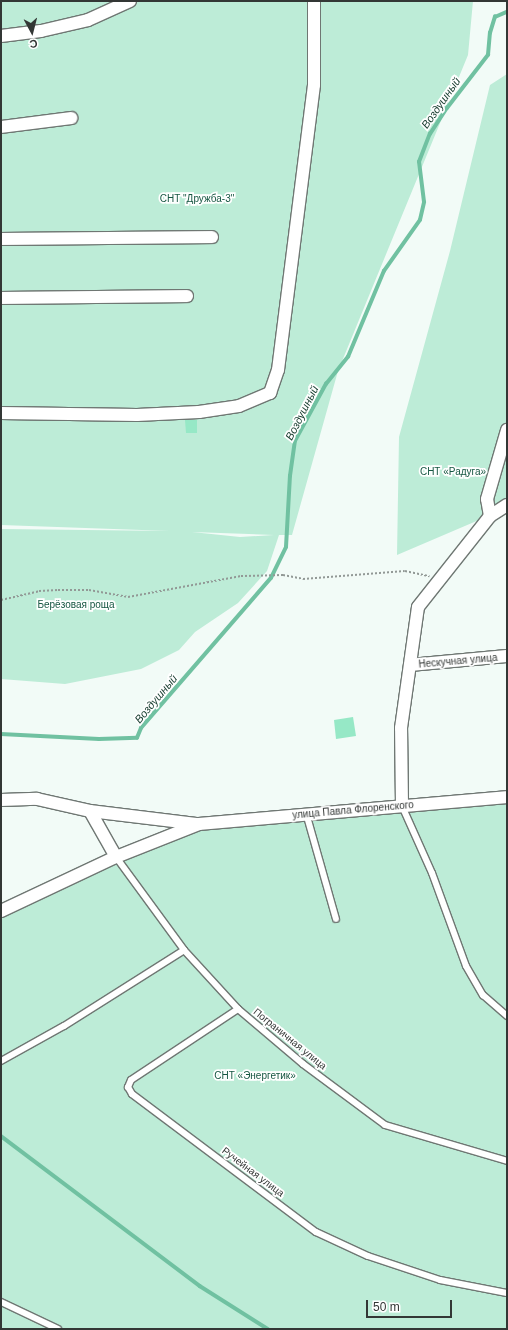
<!DOCTYPE html>
<meta charset="utf-8">
<style>
body{margin:0}
#map{position:relative;width:508px;height:1330px;overflow:hidden;background:#f2fbf7;font-family:Helvetica,sans-serif}
div>[style]{position:absolute}
[style*='--x']{left:calc(var(--x)*1px);top:calc(var(--y)*1px);width:calc(var(--w)*1px);rotate:calc(var(--a)*1deg)}
.green>*{inset:0;background:#bdecd7}
.stream>*{height:3.5px;margin:-1.75px;padding:0 1.75px;transform-origin:1.75px;border-radius:1.75px;background:#70c1a1}
.building>*{inset:0;background:#96e8c6}
.path>*{height:2px;margin-top:-1px;transform-origin:0;background:repeating-linear-gradient(90deg,#929996 0 2px,transparent 0 4px)}
.roads{filter:drop-shadow(1px 0 #6f7773) drop-shadow(-1px 0 #6f7773) drop-shadow(0 1px #6f7773) drop-shadow(0 -1px #6f7773)}
.lane>*{height:6px;margin:-3px;padding:0 3px;transform-origin:3px;border-radius:3px;background:#fff}
.street>*{height:12px;margin:-6px;padding:0 6px;transform-origin:6px;border-radius:6px;background:#fff}
span{translate:-50% -50%;white-space:nowrap;text-align:center;line-height:1.15;-webkit-text-stroke:3.5px #fff;paint-order:stroke}
.park-label{font-size:10px;color:#155641}
.street-label{font-size:10px;color:#333735}
.water-label{font-size:11px;color:#1c4133;font-style:italic}
.frame{position:absolute;inset:0;border:2px solid #333735;pointer-events:none}
.north{position:absolute;left:12px;top:12px;width:40px;height:40px;-webkit-text-stroke:3px #fff;paint-order:stroke;rotate:173deg;font-size:11px;font-weight:700;line-height:16px;text-align:center;color:#333735}
.north::after{content:'';display:block;margin:auto;width:14px;height:18px;background:#333735;clip-path:polygon(50% 0,100% 100%,50% 72%,0 100%)}
.scale{position:absolute;left:366px;top:1300px;width:86px;height:18px;box-sizing:border-box;border:2px solid #333735;border-top:0;padding-left:5px;font-size:12px;line-height:14px;white-space:nowrap;color:#333735;-webkit-text-stroke:3px #fff;paint-order:stroke}
</style>
<div id="map">
<div class="green">
<div style="clip-path:polygon(evenodd,1px 1px,473px 1px,468px 55px,338px 371px,292px 535px,279px 535px,267px 571px,238px 603px,195px 632px,179px 650px,141px 669px,65px 684px,1px 679px,1px 529px,170px 531px,1px 525px,1px 1px,192px 532px,274px 535px,240px 537px,192px 532px)"></div>
<div style="clip-path:polygon(507px 74px,507px 508px,397px 555px,399px 437px,450px 251px,490px 85px)"></div>
<div style="clip-path:polygon(507px 795px,507px 1329px,1px 1329px,1px 910px,205px 825px)"></div>
</div>
<div class="stream">
<div style="--x:1;--y:734;--w:98;--a:2.9"></div>
<div style="--x:99;--y:739;--w:38;--a:-2"></div>
<div style="--x:137;--y:738;--w:11;--a:-68"></div>
<div style="--x:141;--y:728;--w:198;--a:-49.1"></div>
<div style="--x:271;--y:578;--w:34;--a:-64"></div>
<div style="--x:286;--y:547;--w:71;--a:-86.8"></div>
<div style="--x:290;--y:476;--w:35;--a:-82"></div>
<div style="--x:295;--y:441;--w:65;--a:-61.5"></div>
<div style="--x:326;--y:384;--w:35;--a:-51"></div>
<div style="--x:348;--y:357;--w:93;--a:-67.3"></div>
<div style="--x:384;--y:271;--w:62;--a:-54.8"></div>
<div style="--x:420;--y:220;--w:18;--a:-77"></div>
<div style="--x:424;--y:202;--w:40;--a:-97.1"></div>
<div style="--x:419;--y:162;--w:30;--a:-69"></div>
<div style="--x:430;--y:134;--w:31;--a:-57"></div>
<div style="--x:447;--y:108;--w:67;--a:-52.3"></div>
<div style="--x:488;--y:55;--w:22;--a:-85"></div>
<div style="--x:490;--y:33;--w:17;--a:-73"></div>
<div style="--x:495;--y:17;--w:13;--a:-23"></div>
<div style="--x:1;--y:1136;--w:249;--a:37"></div>
<div style="--x:200;--y:1286;--w:80;--a:32.3"></div>
</div>
<div class="building">
<div style="clip-path:polygon(185px 420px,197px 420px,197px 433px,186px 433px)"></div>
<div style="clip-path:polygon(353px 717px,356px 736px,336px 739px,334px 720px)"></div>
</div>
<div class="path">
<div style="--x:1;--y:600;--w:39;--a:-13"></div>
<div style="--x:39;--y:591;--w:19;--a:-3"></div>
<div style="--x:58;--y:590;--w:31;--a:0"></div>
<div style="--x:89;--y:590;--w:40;--a:10"></div>
<div style="--x:128;--y:597;--w:115;--a:-10.5"></div>
<div style="--x:241;--y:576;--w:42;--a:-1.4"></div>
<div style="--x:283;--y:575;--w:20;--a:11"></div>
<div style="--x:303;--y:579;--w:102;--a:-4.5"></div>
<div style="--x:405;--y:571;--w:25;--a:12"></div>
</div>
<div class="roads">
<div class="lane">
<div style="--x:402;--y:806;--w:73;--a:65.9"></div>
<div style="--x:432;--y:873;--w:99;--a:69.9"></div>
<div style="--x:466;--y:966;--w:34;--a:60"></div>
<div style="--x:483;--y:995;--w:32;--a:41"></div>
<div style="--x:306;--y:813;--w:110;--a:74.2"></div>
<div style="--x:116;--y:857;--w:115;--a:53.8"></div>
<div style="--x:184;--y:950;--w:80;--a:47.5"></div>
<div style="--x:238;--y:1009;--w:85;--a:40.2"></div>
<div style="--x:303;--y:1064;--w:102;--a:36.6"></div>
<div style="--x:385;--y:1125;--w:127;--a:16.4"></div>
<div style="--x:238;--y:1009;--w:128;--a:146.4"></div>
<div style="--x:131;--y:1080;--w:8;--a:113"></div>
<div style="--x:128;--y:1087;--w:8;--a:60"></div>
<div style="--x:132;--y:1094;--w:230;--a:36.9"></div>
<div style="--x:316;--y:1232;--w:57;--a:24.8"></div>
<div style="--x:368;--y:1256;--w:76;--a:18.4"></div>
<div style="--x:440;--y:1280;--w:68;--a:11"></div>
<div style="--x:1;--y:1061;--w:72;--a:-29.1"></div>
<div style="--x:64;--y:1026;--w:142;--a:-32.3"></div>
<div style="--x:1;--y:1302;--w:63;--a:25.3"></div>
</div>
<div class="street">
<div style="--x:1;--y:36;--w:40;--a:-7.1"></div>
<div style="--x:41;--y:31;--w:48;--a:-13.2"></div>
<div style="--x:88;--y:20;--w:46;--a:-24.3"></div>
<div style="--x:1;--y:127;--w:71;--a:-7.3"></div>
<div style="--x:1;--y:239;--w:211;--a:-0.5"></div>
<div style="--x:1;--y:298;--w:186;--a:-0.6"></div>
<div style="--x:1;--y:413;--w:136;--a:0.8"></div>
<div style="--x:137;--y:415;--w:62;--a:-2.8"></div>
<div style="--x:199;--y:412;--w:40;--a:-8.5"></div>
<div style="--x:239;--y:406;--w:34;--a:-23"></div>
<div style="--x:270;--y:393;--w:24;--a:-71"></div>
<div style="--x:278;--y:370;--w:287;--a:-82.8"></div>
<div style="--x:314;--y:85;--w:84;--a:-90"></div>
<div style="--x:490;--y:516;--w:17;--a:-100"></div>
<div style="--x:487;--y:499;--w:72;--a:-73.8"></div>
<div style="--x:410;--y:665;--w:97;--a:-5.3"></div>
<div style="--x:1;--y:800;--w:36;--a:-2"></div>
<div style="--x:37;--y:799;--w:54;--a:12.8"></div>
<div style="--x:90;--y:811;--w:109;--a:6.9"></div>
<div style="--x:402;--y:806;--w:78;--a:-90.7"></div>
<div style="--x:401;--y:728;--w:122;--a:-82"></div>
<div style="--x:418;--y:607;--w:116;--a:-51.6"></div>
<div style="--x:490;--y:516;--w:20;--a:-33"></div>
<div style="--x:90;--y:811;--w:53;--a:60.5"></div>
<div style="--x:1;--y:911;--w:127;--a:-25.2"></div>
<div style="--x:116;--y:857;--w:89;--a:-21.7"></div>
<div style="--x:199;--y:824;--w:309;--a:-5"></div>
</div>
</div>
<div class="park-label">
<span style="left:197px;top:199px">СНТ "Дружба-3"</span>
<span style="left:453px;top:472px">СНТ «Радуга»</span>
<span style="left:76px;top:605px">Берёзовая роща</span>
<span style="left:255px;top:1076px">СНТ «Энергетик»</span>
</div>
<div class="street-label">
<span style="left:458px;top:661px;rotate:-5deg">Нескучная улица</span>
<span style="left:353px;top:810px;rotate:-5deg">улица Павла Флоренского</span>
<span style="left:290px;top:1039px;rotate:39deg">Пограничная улица</span>
<span style="left:253px;top:1172px;rotate:37deg">Ручейная улица</span>
</div>
<div class="water-label">
<span style="left:441px;top:103px;rotate:-55deg">Воздушный</span>
<span style="left:302px;top:413px;rotate:-63deg">Воздушный</span>
<span style="left:156px;top:699px;rotate:-50deg">Воздушный</span>
</div>
<div class="frame"></div>
<div class="north">С</div>
<div class="scale">50 m</div>
</div>
